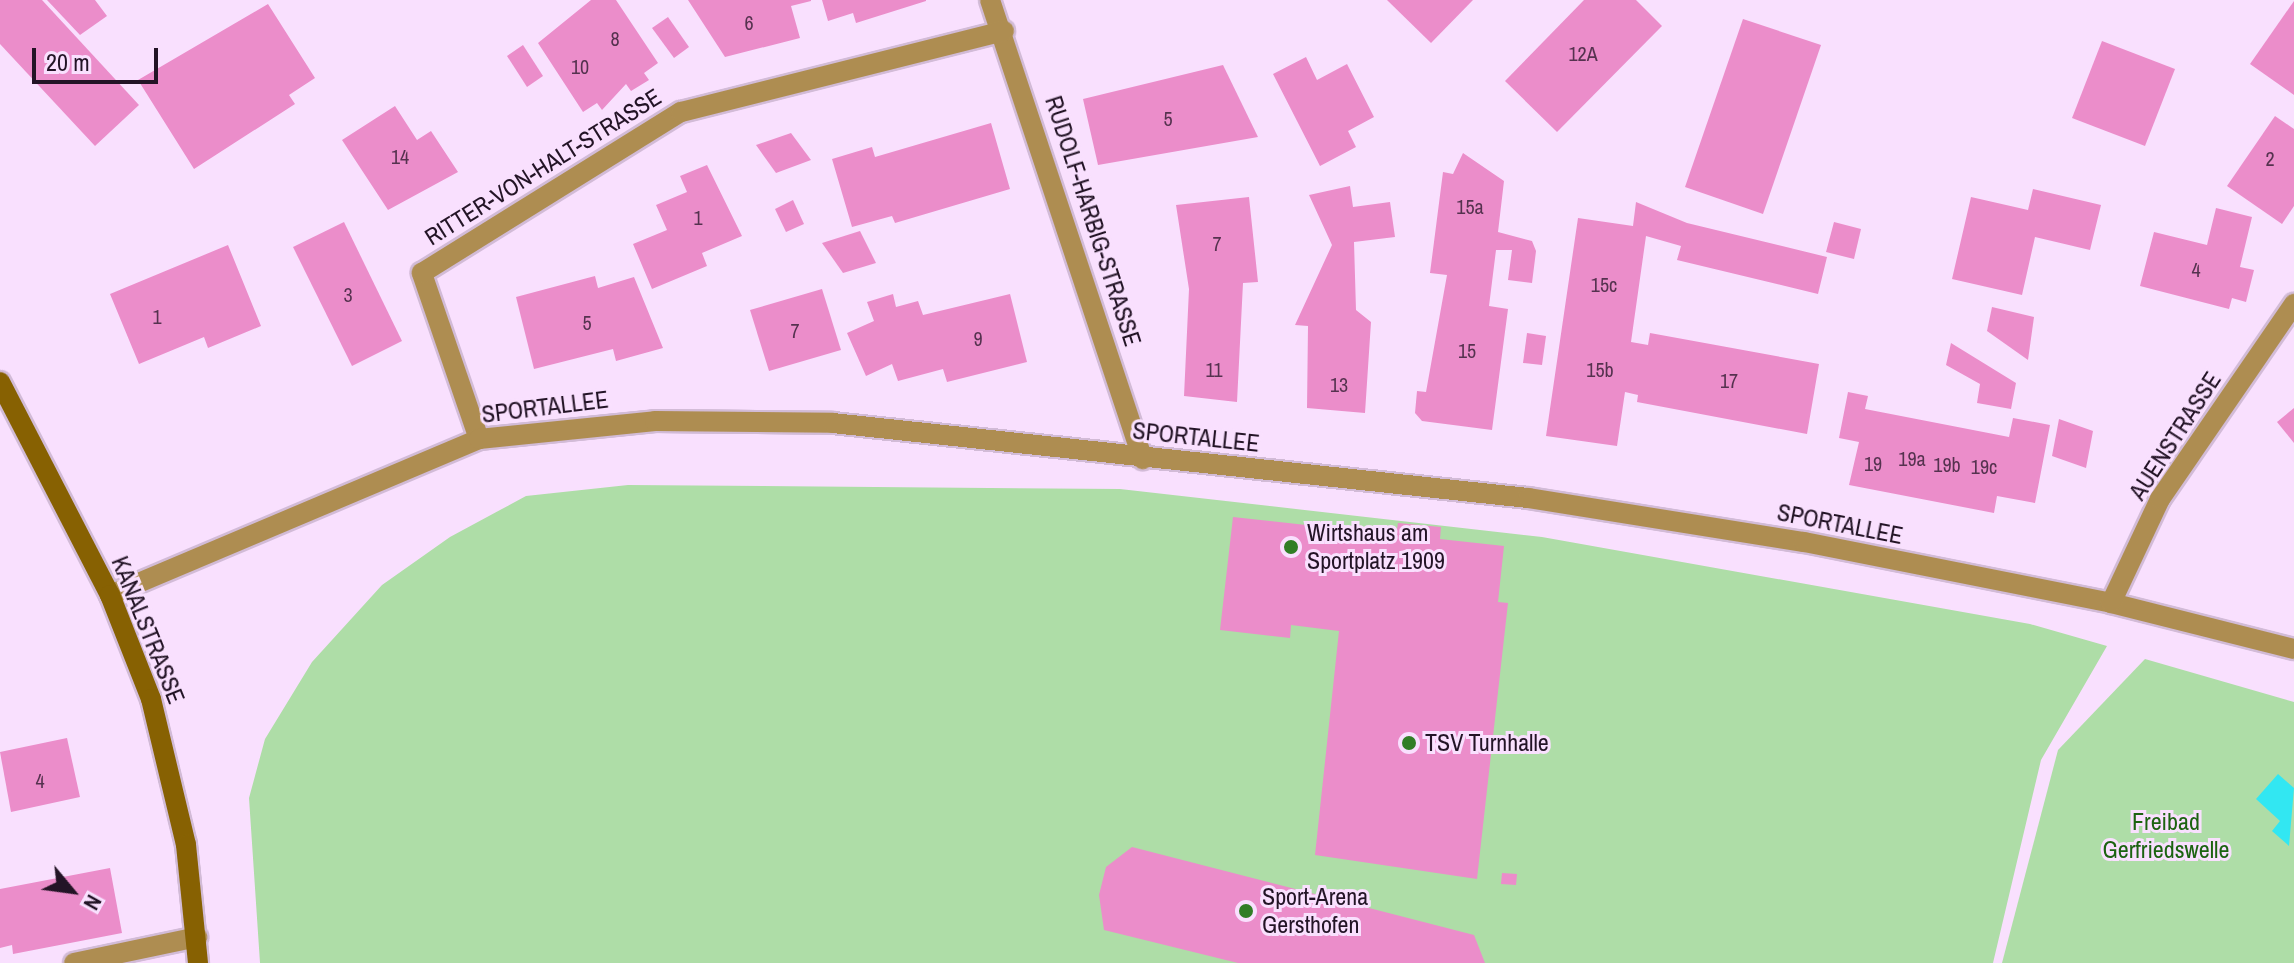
<!DOCTYPE html>
<style>
body{margin:0}
#map{position:relative;width:2294px;height:963px;overflow:hidden;background:#f9e0fe;font-family:"Archivo Narrow",sans-serif}
div>[style]{position:absolute}
[style*='--x']{left:calc(var(--x)*1px);top:calc(var(--y)*1px);width:calc(var(--w)*1px);rotate:calc(var(--a)*1deg)}
.green>*{inset:0;background:#aedda7}
.water>*{inset:0;background:#32e7f2}
.building>*{inset:0;background:#eb8dca}
.roads{filter:drop-shadow(2px 0 #d2bbd7) drop-shadow(-2px 0 #d2bbd7) drop-shadow(0 2px #d2bbd7) drop-shadow(0 -2px #d2bbd7)}
.street>*{height:20px;margin:-10px;padding:0 10px;transform-origin:10px;border-radius:10px;background:#ae8d51}
.secondary>*{height:20px;margin:-10px;padding:0 10px;transform-origin:10px;border-radius:10px;background:#876102}
.dots>*{width:22px;height:22px;translate:-50% -50%;box-sizing:border-box;border:4px solid #f9e0fe;border-radius:50%}
span{translate:-50% -50%;white-space:nowrap;text-align:center;line-height:1.15;-webkit-text-stroke:6px #f9e0fe;paint-order:stroke}
.number-label{font-size:20px;color:#55324f}
.number-label span{-webkit-text-stroke-width:0}
.street-label{font-size:24px;color:#231426}
.poi-label{font-size:24px;color:#231426}
.left{translate:0 -50%;text-align:left}
.park-label{font-size:24px;color:#1c6311}
.north{position:absolute;left:32px;top:851px;width:80px;height:80px;-webkit-text-stroke:6px #f9e0fe;paint-order:stroke;rotate:119deg;font-size:22px;font-weight:700;line-height:32px;text-align:center;color:#231426}
.north::after{content:'';display:block;margin:auto;width:28px;height:36px;background:#231426;clip-path:polygon(50% 0,100% 100%,50% 72%,0 100%)}
.scale{position:absolute;left:32px;top:48px;width:126px;height:36px;box-sizing:border-box;border:4px solid #231426;border-top:0;padding-left:10px;font-size:24px;line-height:28px;white-space:nowrap;color:#231426;-webkit-text-stroke:6px #f9e0fe;paint-order:stroke}
</style>
<div id="map">
<div class="green">
<div style="clip-path:polygon(628px 485px,1120px 489px,1542px 537px,2030px 624px,2107px 646px,2041px 760px,1993px 963px,260px 963px,249px 798px,265px 739px,312px 662px,382px 585px,450px 537px,526px 496px)"></div>
<div style="clip-path:polygon(2145px 659px,2294px 702px,2294px 963px,2002px 963px,2058px 750px)"></div>
</div>
<div class="water">
<div style="clip-path:polygon(2278px 774px,2294px 788px,2289px 846px,2272px 831px,2280px 821px,2256px 799px)"></div>
</div>
<div class="building">
<div style="clip-path:polygon(0 0,42px 0,139px 105px,95px 146px,0 44px)"></div>
<div style="clip-path:polygon(47px 0,95px 0,107px 16px,80px 35px)"></div>
<div style="clip-path:polygon(591px 0,616px 0,658px 63px,644px 73px,649px 80px,631px 91px,626px 84px,602px 110px,597px 103px,583px 112px,538px 43px)"></div>
<div style="clip-path:polygon(688px 0,811px 0,811px 1px,791px 6px,800px 38px,725px 57px)"></div>
<div style="clip-path:polygon(822px 0,926px 0,926px 1px,856px 23px,853px 13px,828px 21px)"></div>
<div style="clip-path:polygon(1387px 0,1473px 0,1431px 43px)"></div>
<div style="clip-path:polygon(1584px 0,1636px 0,1662px 26px,1557px 132px,1505px 81px)"></div>
<div style="clip-path:polygon(2294px 1px,2294px 95px,2250px 64px)"></div>
<div style="clip-path:polygon(268px 4px,315px 78px,289px 95px,295px 104px,194px 169px,138px 80px)"></div>
<div style="clip-path:polygon(668px 17px,689px 47px,674px 58px,652px 28px)"></div>
<div style="clip-path:polygon(1743px 19px,1821px 45px,1763px 214px,1685px 187px)"></div>
<div style="clip-path:polygon(2102px 41px,2175px 69px,2145px 146px,2072px 118px)"></div>
<div style="clip-path:polygon(523px 45px,543px 76px,527px 87px,507px 56px)"></div>
<div style="clip-path:polygon(1306px 57px,1317px 80px,1347px 64px,1374px 117px,1348px 131px,1356px 147px,1320px 166px,1273px 74px)"></div>
<div style="clip-path:polygon(1223px 65px,1258px 137px,1098px 165px,1083px 99px)"></div>
<div style="clip-path:polygon(395px 106px,417px 140px,431px 131px,458px 172px,388px 210px,342px 140px)"></div>
<div style="clip-path:polygon(2275px 116px,2294px 129px,2294px 206px,2282px 224px,2227px 186px)"></div>
<div style="clip-path:polygon(991px 123px,1010px 189px,895px 223px,892px 216px,852px 227px,832px 159px,872px 147px,875px 157px)"></div>
<div style="clip-path:polygon(791px 133px,811px 160px,776px 173px,756px 145px)"></div>
<div style="clip-path:polygon(1463px 153px,1504px 181px,1498px 232px,1532px 241px,1536px 251px,1532px 283px,1508px 280px,1512px 250px,1496px 250px,1489px 306px,1508px 309px,1492px 430px,1422px 421px,1415px 413px,1417px 391px,1426px 392px,1447px 275px,1430px 273px,1443px 172px,1453px 174px)"></div>
<div style="clip-path:polygon(707px 165px,742px 236px,702px 253px,707px 266px,652px 289px,633px 244px,667px 230px,656px 205px,687px 192px,680px 176px)"></div>
<div style="clip-path:polygon(1350px 186px,1353px 207px,1390px 202px,1395px 237px,1354px 242px,1356px 310px,1371px 322px,1365px 413px,1307px 408px,1308px 326px,1295px 325px,1332px 245px,1309px 195px)"></div>
<div style="clip-path:polygon(2033px 189px,2101px 205px,2090px 250px,2035px 237px,2022px 295px,1952px 279px,1971px 197px,2028px 210px)"></div>
<div style="clip-path:polygon(1249px 197px,1258px 282px,1243px 283px,1237px 402px,1184px 396px,1189px 289px,1176px 205px)"></div>
<div style="clip-path:polygon(793px 200px,804px 224px,786px 232px,775px 209px)"></div>
<div style="clip-path:polygon(1636px 202px,1687px 223px,1827px 257px,1818px 294px,1677px 260px,1681px 246px,1646px 236px,1631px 342px,1648px 345px,1650px 333px,1819px 364px,1807px 434px,1637px 402px,1638px 395px,1625px 392px,1617px 446px,1546px 436px,1578px 218px,1633px 226px)"></div>
<div style="clip-path:polygon(2216px 208px,2252px 217px,2240px 267px,2254px 270px,2246px 302px,2232px 298px,2229px 309px,2140px 286px,2154px 232px,2207px 245px)"></div>
<div style="clip-path:polygon(344px 222px,402px 341px,352px 366px,293px 247px)"></div>
<div style="clip-path:polygon(1834px 222px,1861px 229px,1854px 259px,1826px 252px)"></div>
<div style="clip-path:polygon(860px 231px,876px 263px,843px 273px,822px 243px)"></div>
<div style="clip-path:polygon(228px 245px,261px 326px,208px 348px,204px 337px,139px 364px,110px 294px)"></div>
<div style="clip-path:polygon(595px 276px,598px 288px,634px 277px,663px 348px,616px 361px,613px 349px,534px 369px,516px 297px)"></div>
<div style="clip-path:polygon(822px 289px,841px 350px,769px 371px,750px 310px)"></div>
<div style="clip-path:polygon(893px 294px,896px 307px,918px 301px,923px 315px,1010px 294px,1027px 362px,947px 382px,943px 369px,898px 381px,892px 364px,866px 376px,847px 333px,874px 321px,867px 302px)"></div>
<div style="clip-path:polygon(1992px 307px,2034px 317px,2028px 360px,1987px 331px)"></div>
<div style="clip-path:polygon(1527px 333px,1546px 336px,1542px 365px,1523px 363px)"></div>
<div style="clip-path:polygon(1951px 343px,2016px 383px,2011px 409px,1977px 403px,1980px 384px,1946px 365px)"></div>
<div style="clip-path:polygon(1848px 392px,1868px 396px,1865px 409px,2009px 437px,2013px 418px,2050px 425px,2035px 503px,1997px 496px,1994px 513px,1849px 485px,1859px 442px,1839px 438px)"></div>
<div style="clip-path:polygon(2294px 408px,2294px 443px,2277px 422px)"></div>
<div style="clip-path:polygon(2059px 419px,2093px 431px,2086px 468px,2052px 456px)"></div>
<div style="clip-path:polygon(1233px 517px,1396px 535px,1398px 523px,1441px 527px,1440px 539px,1504px 546px,1498px 602px,1508px 603px,1477px 879px,1315px 855px,1339px 631px,1291px 625px,1290px 638px,1220px 630px)"></div>
<div style="clip-path:polygon(67px 738px,80px 797px,11px 812px,0 752px)"></div>
<div style="clip-path:polygon(1132px 847px,1474px 935px,1485px 963px,1238px 963px,1104px 930px,1099px 895px,1106px 867px)"></div>
<div style="clip-path:polygon(110px 868px,122px 933px,13px 954px,12px 945px,0 948px,0 889px)"></div>
<div style="clip-path:polygon(1502px 873px,1517px 874px,1516px 885px,1501px 884px)"></div>
</div>
<div class="roads">
<div class="street">
<div style="--x:990;--y:0;--w:484;--a:71.6"></div>
<div style="--x:479;--y:439;--w:176;--a:-109"></div>
<div style="--x:422;--y:273;--w:305;--a:-31.9"></div>
<div style="--x:681;--y:112;--w:333;--a:-14.1"></div>
<div style="--x:110;--y:595;--w:401;--a:-22.9"></div>
<div style="--x:479;--y:439;--w:177;--a:-5.8"></div>
<div style="--x:655;--y:421;--w:178;--a:0.6"></div>
<div style="--x:833;--y:423;--w:699;--a:6.16"></div>
<div style="--x:1528;--y:498;--w:279;--a:9.1"></div>
<div style="--x:1804;--y:542;--w:313;--a:11.2"></div>
<div style="--x:2111;--y:603;--w:189;--a:14.1"></div>
<div style="--x:2111;--y:603;--w:115;--a:-64.8"></div>
<div style="--x:2160;--y:499;--w:237;--a:-55.5"></div>
<div style="--x:74;--y:963;--w:126;--a:-11.9"></div>
</div>
<div class="secondary">
<div style="--x:0;--y:382;--w:240;--a:62.7"></div>
<div style="--x:110;--y:595;--w:112;--a:68.5"></div>
<div style="--x:151;--y:699;--w:150;--a:76.5"></div>
<div style="--x:186;--y:845;--w:119;--a:84.2"></div>
</div>
</div>
<div class="dots">
<div style="left:1291px;top:547px;background:#317e26"></div>
<div style="left:1409px;top:743px;background:#317e26"></div>
<div style="left:1246px;top:911px;background:#317e26"></div>
</div>
<div class="number-label">
<span style="left:749px;top:22px">6</span>
<span style="left:615px;top:38px">8</span>
<span style="left:1583px;top:53px">12A</span>
<span style="left:580px;top:66px">10</span>
<span style="left:1168px;top:118px">5</span>
<span style="left:400px;top:156px">14</span>
<span style="left:2270px;top:158px">2</span>
<span style="left:1470px;top:206px">15a</span>
<span style="left:698px;top:217px">1</span>
<span style="left:1217px;top:243px">7</span>
<span style="left:2196px;top:269px">4</span>
<span style="left:1604px;top:284px">15c</span>
<span style="left:348px;top:294px">3</span>
<span style="left:157px;top:316px">1</span>
<span style="left:587px;top:322px">5</span>
<span style="left:795px;top:330px">7</span>
<span style="left:978px;top:338px">9</span>
<span style="left:1467px;top:350px">15</span>
<span style="left:1214px;top:369px">11</span>
<span style="left:1600px;top:369px">15b</span>
<span style="left:1729px;top:380px">17</span>
<span style="left:1339px;top:384px">13</span>
<span style="left:1912px;top:458px">19a</span>
<span style="left:1873px;top:463px">19</span>
<span style="left:1947px;top:464px">19b</span>
<span style="left:1984px;top:466px">19c</span>
<span style="left:40px;top:780px">4</span>
</div>
<div class="street-label">
<span style="left:543px;top:167px;rotate:-32deg">RITTER-VON-HALT-STRASSE</span>
<span style="left:1093px;top:221px;rotate:72deg">RUDOLF-HARBIG-STRASSE</span>
<span style="left:545px;top:407px;rotate:-7deg">SPORTALLEE</span>
<span style="left:2175px;top:436px;rotate:-57deg">AUENSTRASSE</span>
<span style="left:1196px;top:437px;rotate:6deg">SPORTALLEE</span>
<span style="left:1840px;top:524px;rotate:11deg">SPORTALLEE</span>
<span style="left:148px;top:630px;rotate:68deg">KANALSTRASSE</span>
</div>
<div class="poi-label">
<span class="left" style="left:1307px;top:547px">Wirtshaus am<br>Sportplatz 1909</span>
<span class="left" style="left:1425px;top:743px">TSV Turnhalle</span>
<span class="left" style="left:1262px;top:911px">Sport-Arena<br>Gersthofen</span>
</div>
<div class="park-label">
<span style="left:2166px;top:836px">Freibad<br>Gerfriedswelle</span>
</div>
<div class="north">N</div>
<div class="scale">20 m</div>
</div>
